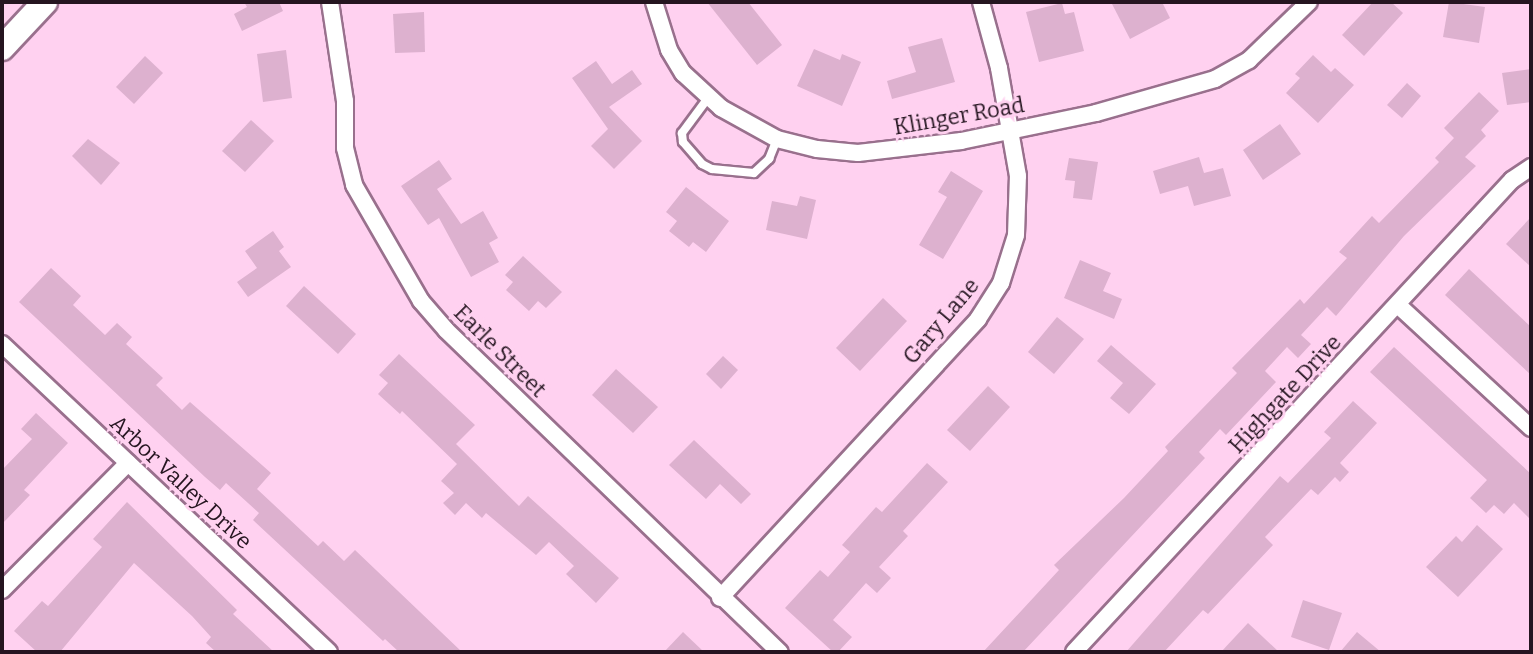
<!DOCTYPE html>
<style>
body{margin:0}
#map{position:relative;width:1533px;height:654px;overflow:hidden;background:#ffd1f0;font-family:Bitter,serif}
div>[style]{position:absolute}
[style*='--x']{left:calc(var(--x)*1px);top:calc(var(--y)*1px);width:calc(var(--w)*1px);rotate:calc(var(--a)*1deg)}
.building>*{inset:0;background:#ddb1cf}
.roads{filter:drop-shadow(2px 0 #99708d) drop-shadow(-2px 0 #99708d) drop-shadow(0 2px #99708d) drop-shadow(0 -2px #99708d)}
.service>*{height:8px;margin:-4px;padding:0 4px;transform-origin:4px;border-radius:4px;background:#fff}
.minor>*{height:16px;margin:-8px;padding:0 8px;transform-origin:8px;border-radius:8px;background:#fff}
.secondary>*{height:24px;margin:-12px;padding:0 12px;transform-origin:12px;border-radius:12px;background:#fff}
span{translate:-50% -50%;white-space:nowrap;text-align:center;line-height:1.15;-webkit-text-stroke:6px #ffd1f0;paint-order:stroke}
.street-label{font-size:22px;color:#251520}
.frame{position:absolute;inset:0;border:4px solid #251520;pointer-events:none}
</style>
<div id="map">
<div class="building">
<div style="clip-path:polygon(244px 2px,279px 2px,283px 11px,242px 31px,234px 14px,247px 7px)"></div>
<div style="clip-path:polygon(707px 2px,748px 2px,782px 45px,757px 65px)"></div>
<div style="clip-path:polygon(1111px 2px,1162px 2px,1170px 18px,1130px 39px)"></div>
<div style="clip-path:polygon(1373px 2px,1391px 2px,1403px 13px,1364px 56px,1342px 35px)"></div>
<div style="clip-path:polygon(1449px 2px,1485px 7px,1479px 43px,1443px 37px)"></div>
<div style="clip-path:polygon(1062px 3px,1065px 14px,1074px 12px,1084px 51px,1039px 62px,1026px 12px)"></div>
<div style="clip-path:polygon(424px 12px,425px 52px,395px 53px,393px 14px)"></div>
<div style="clip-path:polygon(942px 38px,955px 82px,892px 99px,887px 81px,916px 72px,908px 47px)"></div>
<div style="clip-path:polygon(814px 49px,840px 60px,842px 54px,861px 62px,842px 106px,797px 86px)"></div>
<div style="clip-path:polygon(286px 50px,292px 98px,263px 102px,257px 54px)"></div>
<div style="clip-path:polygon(1313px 55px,1331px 72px,1335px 68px,1354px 85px,1318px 123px,1286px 93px,1300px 78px,1295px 74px)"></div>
<div style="clip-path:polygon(145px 56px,163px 73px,134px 104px,116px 87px)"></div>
<div style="clip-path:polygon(596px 61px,612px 84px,632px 70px,642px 84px,609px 107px,642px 141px,614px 169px,591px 146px,608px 129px,572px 78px)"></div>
<div style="clip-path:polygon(1531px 69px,1531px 102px,1507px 105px,1502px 73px)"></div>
<div style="clip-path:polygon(1407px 83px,1421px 96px,1402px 118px,1387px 105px)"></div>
<div style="clip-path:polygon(1479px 92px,1499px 111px,1481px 130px,1486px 136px,1465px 157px,1476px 166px,1404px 236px,1336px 316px,1327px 307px,1301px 335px,1311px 344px,1298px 358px,1287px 347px,1265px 371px,1276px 382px,1226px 435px,1220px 429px,1199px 452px,1205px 458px,1023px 652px,983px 652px,1059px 570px,1054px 565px,1124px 498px,1168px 451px,1165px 447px,1237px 373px,1232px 368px,1300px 299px,1304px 304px,1347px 258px,1339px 252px,1372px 216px,1379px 223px,1439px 162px,1435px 158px,1454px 138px,1444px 128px)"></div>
<div style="clip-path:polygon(251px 120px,274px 141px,245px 172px,222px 151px)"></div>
<div style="clip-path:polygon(1280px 124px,1301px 154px,1263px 180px,1243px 150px)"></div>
<div style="clip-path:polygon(88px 139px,120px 163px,101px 185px,72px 156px)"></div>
<div style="clip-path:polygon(1199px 157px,1204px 173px,1223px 168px,1231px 196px,1194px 206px,1188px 186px,1160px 194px,1153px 171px)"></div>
<div style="clip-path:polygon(1069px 158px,1098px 162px,1092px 200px,1073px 198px,1075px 181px,1065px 180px)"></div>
<div style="clip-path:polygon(439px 160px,452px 179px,437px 189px,461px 224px,483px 211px,498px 238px,489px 243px,499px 262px,471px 277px,439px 218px,428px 225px,401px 186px)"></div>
<div style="clip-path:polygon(951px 171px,983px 191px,943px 259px,919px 245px,947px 197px,938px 192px)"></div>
<div style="clip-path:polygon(686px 187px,729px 221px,706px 252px,693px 242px,689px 247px,669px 231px,677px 221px,666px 212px)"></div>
<div style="clip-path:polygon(800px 196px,816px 200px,807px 239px,766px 230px,772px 201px,797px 206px)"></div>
<div style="clip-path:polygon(1531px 217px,1531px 267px,1506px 244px)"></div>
<div style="clip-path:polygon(273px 231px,284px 247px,279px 251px,291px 267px,248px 297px,237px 282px,257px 268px,245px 251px)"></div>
<div style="clip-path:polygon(523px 256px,562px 292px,546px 308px,538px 301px,529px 311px,506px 290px,513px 282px,505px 275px)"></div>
<div style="clip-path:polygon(1080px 260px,1111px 273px,1103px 291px,1122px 299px,1114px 319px,1064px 298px)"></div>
<div style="clip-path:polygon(51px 268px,81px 296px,73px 305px,105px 335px,117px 323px,132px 337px,126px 344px,163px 378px,156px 385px,182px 410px,190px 402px,271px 473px,257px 489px,318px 546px,323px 541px,344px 561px,355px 550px,462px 652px,399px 652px,385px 639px,383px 641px,253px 520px,259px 513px,226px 483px,220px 490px,205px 477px,19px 302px)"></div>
<div style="clip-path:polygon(1469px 269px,1531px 327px,1531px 375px,1445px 295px)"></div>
<div style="clip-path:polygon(304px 286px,356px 334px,338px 354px,286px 306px)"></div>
<div style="clip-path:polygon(883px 298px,907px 321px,860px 371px,836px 348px)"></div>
<div style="clip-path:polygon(1057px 317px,1084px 339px,1054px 374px,1028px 352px)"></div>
<div style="clip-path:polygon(1111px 345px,1156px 384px,1129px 414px,1110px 398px,1123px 383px,1097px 361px)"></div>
<div style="clip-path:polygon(1394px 347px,1531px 474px,1531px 520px,1514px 503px,1504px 514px,1494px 505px,1486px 513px,1470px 498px,1487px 480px,1370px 372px)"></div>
<div style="clip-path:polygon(399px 354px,475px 425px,456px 444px,519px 506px,528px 496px,619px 578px,596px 603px,566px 574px,574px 566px,549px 542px,536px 555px,486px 513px,482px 518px,466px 503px,455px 515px,443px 503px,454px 493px,441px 481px,457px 464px,402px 411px,400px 414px,378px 394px,388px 383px,379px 375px)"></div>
<div style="clip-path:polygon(723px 356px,738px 370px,721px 389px,706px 374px)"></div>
<div style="clip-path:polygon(616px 369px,658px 407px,633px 433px,592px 395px)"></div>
<div style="clip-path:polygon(988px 386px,1010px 407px,970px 451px,947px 430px)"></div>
<div style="clip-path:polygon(1353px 401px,1377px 423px,1340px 463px,1349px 472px,1340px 482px,1335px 477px,1318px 495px,1311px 489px,1265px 537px,1273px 545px,1208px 614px,1203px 610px,1164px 652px,1126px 652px,1280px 476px,1288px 483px,1331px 438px,1324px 432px)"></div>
<div style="clip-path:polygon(36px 413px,68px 443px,24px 490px,30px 495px,2px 524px,2px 470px,32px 439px,21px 429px)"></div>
<div style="clip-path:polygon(694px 440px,751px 494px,741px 504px,720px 484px,706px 499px,669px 465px)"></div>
<div style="clip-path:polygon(927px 463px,948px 482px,903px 531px,908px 536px,879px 567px,891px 578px,877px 593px,866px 583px,833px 620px,852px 637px,838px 652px,833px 652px,785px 608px,820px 570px,828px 577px,850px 552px,842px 545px,876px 507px,882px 512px)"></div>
<div style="clip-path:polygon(127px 502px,237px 610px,233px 614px,274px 652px,216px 652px,206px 643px,211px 637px,192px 616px,134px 563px,60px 652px,37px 652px,14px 631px,42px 601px,48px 606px,102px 547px,93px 539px)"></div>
<div style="clip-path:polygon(1477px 525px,1503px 549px,1458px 597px,1426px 567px,1456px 536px,1462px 542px)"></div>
<div style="clip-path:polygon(1303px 600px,1342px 613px,1329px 650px,1291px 637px)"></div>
<div style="clip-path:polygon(1248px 623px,1279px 652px,1221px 652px)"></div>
<div style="clip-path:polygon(683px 632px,704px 652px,664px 652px)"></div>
<div style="clip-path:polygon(1357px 632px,1381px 652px,1340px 652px)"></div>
</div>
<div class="roads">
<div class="service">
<div style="--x:708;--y:98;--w:44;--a:126.6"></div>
<div style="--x:682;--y:133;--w:9;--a:84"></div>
<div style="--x:683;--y:142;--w:29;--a:49"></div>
<div style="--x:702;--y:164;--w:11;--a:27"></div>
<div style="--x:712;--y:169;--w:42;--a:5.4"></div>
<div style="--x:754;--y:173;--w:21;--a:-43"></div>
<div style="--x:769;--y:159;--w:22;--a:-68"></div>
</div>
<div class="minor">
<div style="--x:330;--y:2;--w:100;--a:81.4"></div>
<div style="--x:345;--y:101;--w:47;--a:90"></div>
<div style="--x:345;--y:148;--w:38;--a:76"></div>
<div style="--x:354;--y:185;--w:134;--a:60"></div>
<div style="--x:421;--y:301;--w:38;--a:49"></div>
<div style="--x:446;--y:330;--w:464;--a:44"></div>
<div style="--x:654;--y:2;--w:50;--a:72.6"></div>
<div style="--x:669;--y:50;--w:27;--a:59"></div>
<div style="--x:683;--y:73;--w:52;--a:42.6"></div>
<div style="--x:721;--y:108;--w:64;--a:29"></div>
<div style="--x:777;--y:139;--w:41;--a:14"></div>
<div style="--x:817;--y:149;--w:41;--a:5.6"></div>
<div style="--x:858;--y:153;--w:104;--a:-6.6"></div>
<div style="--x:961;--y:141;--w:138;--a:-11.7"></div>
<div style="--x:1096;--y:113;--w:124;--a:-15.9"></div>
<div style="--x:1215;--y:79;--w:39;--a:-29"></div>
<div style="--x:1249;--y:60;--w:83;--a:-44"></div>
<div style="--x:1399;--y:306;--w:180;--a:42.7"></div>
<div style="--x:2;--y:344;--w:449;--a:43.3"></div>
<div style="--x:2;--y:590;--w:179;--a:-45.2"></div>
<div style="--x:720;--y:598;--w:380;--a:-47.2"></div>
<div style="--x:978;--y:319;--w:43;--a:-57.4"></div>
<div style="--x:1001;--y:283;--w:50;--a:-72.6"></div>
<div style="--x:1016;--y:235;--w:59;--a:-88.1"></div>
<div style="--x:1018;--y:176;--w:110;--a:-100"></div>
<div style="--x:999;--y:68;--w:68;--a:-105.3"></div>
<div style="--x:1074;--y:652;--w:588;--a:-47.14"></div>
<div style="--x:1474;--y:221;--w:56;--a:-47.2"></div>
<div style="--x:1512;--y:180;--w:23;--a:-34"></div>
</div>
<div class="secondary">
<div style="--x:2;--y:48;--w:63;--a:-46.9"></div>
</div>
</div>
<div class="street-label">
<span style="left:959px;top:116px;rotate:-10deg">Klinger Road</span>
<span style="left:941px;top:321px;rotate:-50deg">Gary Lane</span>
<span style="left:500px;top:351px;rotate:45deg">Earle Street</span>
<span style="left:1285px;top:394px;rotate:-47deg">Highgate Drive</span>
<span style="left:181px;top:482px;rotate:43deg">Arbor Valley Drive</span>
</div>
<div class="frame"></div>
</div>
